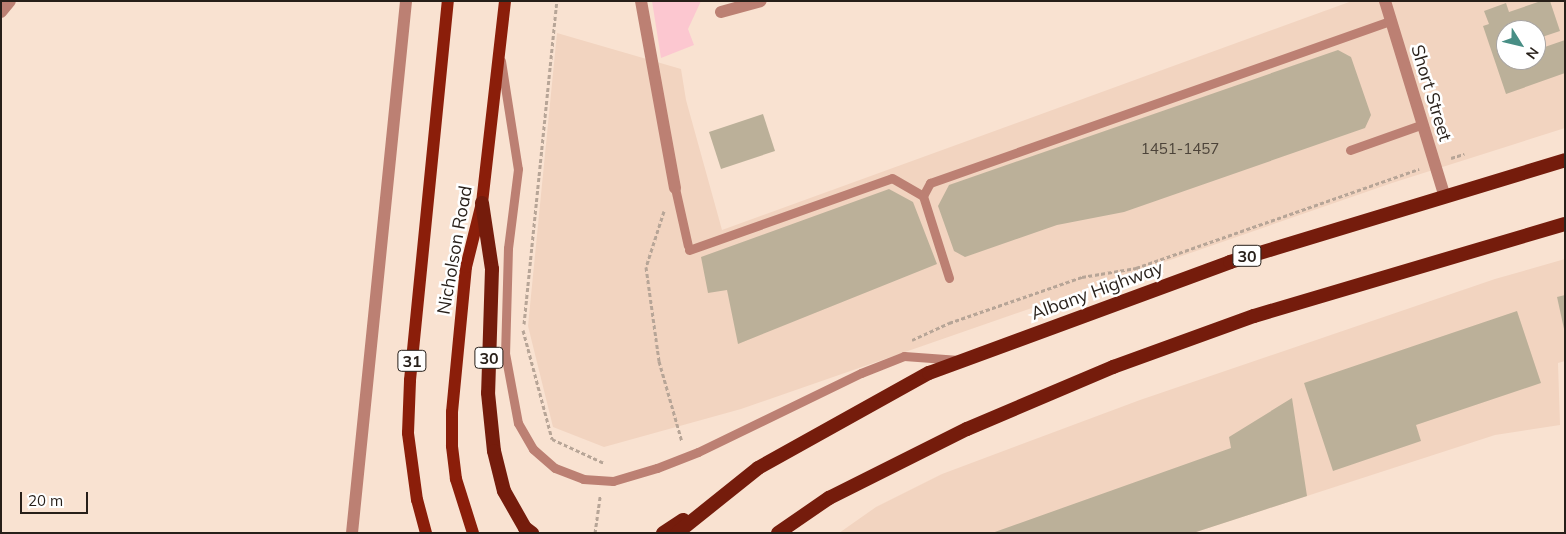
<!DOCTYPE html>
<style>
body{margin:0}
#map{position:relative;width:1566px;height:534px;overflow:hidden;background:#f9e2d1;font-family:Mulish,sans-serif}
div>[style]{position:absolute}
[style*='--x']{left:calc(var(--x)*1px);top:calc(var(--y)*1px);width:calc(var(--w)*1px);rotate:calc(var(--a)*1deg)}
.built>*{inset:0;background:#f2d4c0}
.green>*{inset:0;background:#fcc7d0}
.building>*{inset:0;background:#bbb099}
.path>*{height:3px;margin-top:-1.5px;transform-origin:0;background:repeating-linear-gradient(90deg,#b7a597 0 4px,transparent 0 6.5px)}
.service>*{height:9px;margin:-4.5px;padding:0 4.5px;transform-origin:4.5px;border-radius:4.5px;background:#bc8073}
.minor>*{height:12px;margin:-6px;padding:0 6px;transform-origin:6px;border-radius:6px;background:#bc8073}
.primary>*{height:12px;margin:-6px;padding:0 6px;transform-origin:6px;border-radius:6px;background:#8b1e0a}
.trunk>*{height:14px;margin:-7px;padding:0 7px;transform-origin:7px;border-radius:7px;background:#751c0c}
span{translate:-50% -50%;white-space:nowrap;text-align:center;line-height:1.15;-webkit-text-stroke:5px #fff;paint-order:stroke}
.number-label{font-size:15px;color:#4c4339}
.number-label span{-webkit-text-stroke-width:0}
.shield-label span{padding:1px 4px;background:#fff;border:1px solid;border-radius:4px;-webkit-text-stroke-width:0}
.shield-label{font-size:16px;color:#271f19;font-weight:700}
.street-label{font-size:18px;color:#271f19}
.frame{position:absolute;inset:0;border:2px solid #271f19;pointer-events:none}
.north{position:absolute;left:1496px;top:20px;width:50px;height:50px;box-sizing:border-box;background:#fff;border:1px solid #a9a5a3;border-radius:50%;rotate:126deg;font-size:14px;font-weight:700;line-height:20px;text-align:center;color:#271f19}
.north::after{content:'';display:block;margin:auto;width:18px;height:22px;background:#488e85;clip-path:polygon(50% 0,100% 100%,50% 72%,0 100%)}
.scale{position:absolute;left:20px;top:492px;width:68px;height:22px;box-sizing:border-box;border:2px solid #271f19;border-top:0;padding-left:6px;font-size:15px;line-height:18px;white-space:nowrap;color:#271f19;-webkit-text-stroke:4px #fff;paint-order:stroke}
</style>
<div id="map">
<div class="built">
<div style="clip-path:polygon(evenodd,1352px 1px,1565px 1px,1565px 128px,1392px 183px,741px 409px,604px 447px,553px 427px,528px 326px,557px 33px,681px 69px,686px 100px,722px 230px,1352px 1px,1506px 30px,1536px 30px,1536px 60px,1506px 60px,1506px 30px)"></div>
<div style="clip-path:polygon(1565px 259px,1565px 361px,1558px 363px,1560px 425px,1495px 435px,1193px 533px,839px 533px,876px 507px,942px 474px,1140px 400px,1495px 279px)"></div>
</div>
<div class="green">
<div style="clip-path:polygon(652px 1px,701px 1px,688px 29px,694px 45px,661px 58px)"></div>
</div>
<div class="building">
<div style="clip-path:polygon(1541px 1px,1550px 1px,1560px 31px,1536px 39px,1536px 30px,1506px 30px,1506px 60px,1536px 60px,1536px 41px,1539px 49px,1565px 40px,1565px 73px,1506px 94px,1483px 26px,1489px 24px,1484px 11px,1506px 3px,1509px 12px)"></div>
<div style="clip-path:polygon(1338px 50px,1351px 57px,1371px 115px,1365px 128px,1124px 212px,1057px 225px,965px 257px,954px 251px,938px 206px,949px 185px)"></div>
<div style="clip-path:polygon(763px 114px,775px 151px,721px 169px,709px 132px)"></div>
<div style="clip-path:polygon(889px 189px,913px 202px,937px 264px,738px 344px,727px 290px,708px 293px,701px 257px)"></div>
<div style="clip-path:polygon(1565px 295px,1565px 329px,1564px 329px,1557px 297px)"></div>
<div style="clip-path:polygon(1517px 311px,1541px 383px,1416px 425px,1421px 441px,1333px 471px,1304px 383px)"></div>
<div style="clip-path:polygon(1292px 398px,1307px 496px,1193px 533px,992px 533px,1231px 448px,1229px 437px)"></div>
</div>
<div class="path">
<div style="--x:1451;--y:158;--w:14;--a:-17"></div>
<div style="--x:664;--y:211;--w:59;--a:107.8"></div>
<div style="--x:646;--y:267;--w:95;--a:82.1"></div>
<div style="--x:659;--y:361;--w:84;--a:74.1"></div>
<div style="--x:524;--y:324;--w:325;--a:-84.2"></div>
<div style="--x:523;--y:330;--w:113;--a:75.1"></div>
<div style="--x:552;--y:439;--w:57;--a:24.8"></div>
<div style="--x:912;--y:340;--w:41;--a:-24.7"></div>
<div style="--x:949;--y:323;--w:141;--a:-19.1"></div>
<div style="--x:1082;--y:277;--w:55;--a:-9.5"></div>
<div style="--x:1136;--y:268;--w:300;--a:-19.3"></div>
<div style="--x:595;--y:533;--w:37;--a:-82"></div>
</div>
<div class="service">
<div style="--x:501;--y:61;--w:109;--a:81.1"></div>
<div style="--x:518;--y:169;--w:80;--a:97.2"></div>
<div style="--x:508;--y:248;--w:105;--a:91.6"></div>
<div style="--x:505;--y:353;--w:71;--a:79.5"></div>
<div style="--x:518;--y:423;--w:30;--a:60"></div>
<div style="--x:533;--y:449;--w:29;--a:41"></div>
<div style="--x:555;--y:468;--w:30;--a:21"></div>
<div style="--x:583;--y:479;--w:30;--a:4"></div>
<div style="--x:613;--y:481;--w:46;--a:-16.5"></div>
<div style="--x:657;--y:468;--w:44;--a:-21.3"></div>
<div style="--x:698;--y:452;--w:181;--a:-25.9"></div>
<div style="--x:861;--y:373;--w:46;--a:-21.6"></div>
<div style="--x:904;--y:356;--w:55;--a:4.2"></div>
<div style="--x:1350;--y:150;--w:77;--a:-19.6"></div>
<div style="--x:675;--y:188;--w:59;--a:77.4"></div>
<div style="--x:923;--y:196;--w:15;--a:-62"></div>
<div style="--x:930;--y:183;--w:489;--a:-19.4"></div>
<div style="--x:689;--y:250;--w:215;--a:-19.5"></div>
<div style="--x:892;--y:178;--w:36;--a:30"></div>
<div style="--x:923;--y:196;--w:86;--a:72.4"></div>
</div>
<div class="minor">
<div style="--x:641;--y:1;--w:190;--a:79.7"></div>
<div style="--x:1385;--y:1;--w:202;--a:73"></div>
<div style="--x:1;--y:12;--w:14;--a:-51"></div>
<div style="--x:721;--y:12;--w:41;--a:-15.4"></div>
<div style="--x:352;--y:533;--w:535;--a:-84.2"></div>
</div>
<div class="primary">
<div style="--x:426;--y:533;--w:34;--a:-105"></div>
<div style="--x:417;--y:500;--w:68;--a:-97.7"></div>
<div style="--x:408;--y:433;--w:53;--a:-87.8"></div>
<div style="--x:410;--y:380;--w:381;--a:-84.3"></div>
<div style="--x:473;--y:533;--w:57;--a:-107.5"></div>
<div style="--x:456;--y:479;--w:33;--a:-97"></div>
<div style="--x:452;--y:446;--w:34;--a:-90"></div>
<div style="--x:452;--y:412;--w:146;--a:-84.5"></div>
<div style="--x:466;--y:267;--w:66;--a:-76"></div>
<div style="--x:482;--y:203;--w:203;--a:-83.5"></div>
</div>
<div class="trunk">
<div style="--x:482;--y:203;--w:67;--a:81.4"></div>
<div style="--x:492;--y:269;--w:124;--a:91.8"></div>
<div style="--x:488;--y:393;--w:58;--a:84.1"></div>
<div style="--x:494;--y:451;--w:41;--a:76"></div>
<div style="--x:504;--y:491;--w:43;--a:60.4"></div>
<div style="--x:525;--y:528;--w:9;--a:36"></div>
<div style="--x:663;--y:533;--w:24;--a:-33"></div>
<div style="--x:677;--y:533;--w:104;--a:-38.7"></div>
<div style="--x:758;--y:468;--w:196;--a:-29.1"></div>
<div style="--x:929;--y:373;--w:321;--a:-20.2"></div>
<div style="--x:1230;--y:262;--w:350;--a:-16.9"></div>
<div style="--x:778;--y:533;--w:62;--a:-34.5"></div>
<div style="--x:829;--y:498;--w:154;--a:-26.6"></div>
<div style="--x:967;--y:429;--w:159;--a:-23"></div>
<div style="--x:1113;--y:367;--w:150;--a:-19.9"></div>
<div style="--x:1254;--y:316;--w:324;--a:-16.5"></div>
</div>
<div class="number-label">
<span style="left:1180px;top:149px">1451-1457</span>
</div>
<div class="shield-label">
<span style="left:1247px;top:256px">30</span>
<span style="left:489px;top:358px">30</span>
<span style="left:412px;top:361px">31</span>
</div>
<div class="street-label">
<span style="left:1431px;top:93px;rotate:73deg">Short Street</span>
<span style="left:455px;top:250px;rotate:-80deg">Nicholson Road</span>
<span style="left:1097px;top:291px;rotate:-20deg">Albany Highway</span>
</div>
<div class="frame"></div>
<div class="north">N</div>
<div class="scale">20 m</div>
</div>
